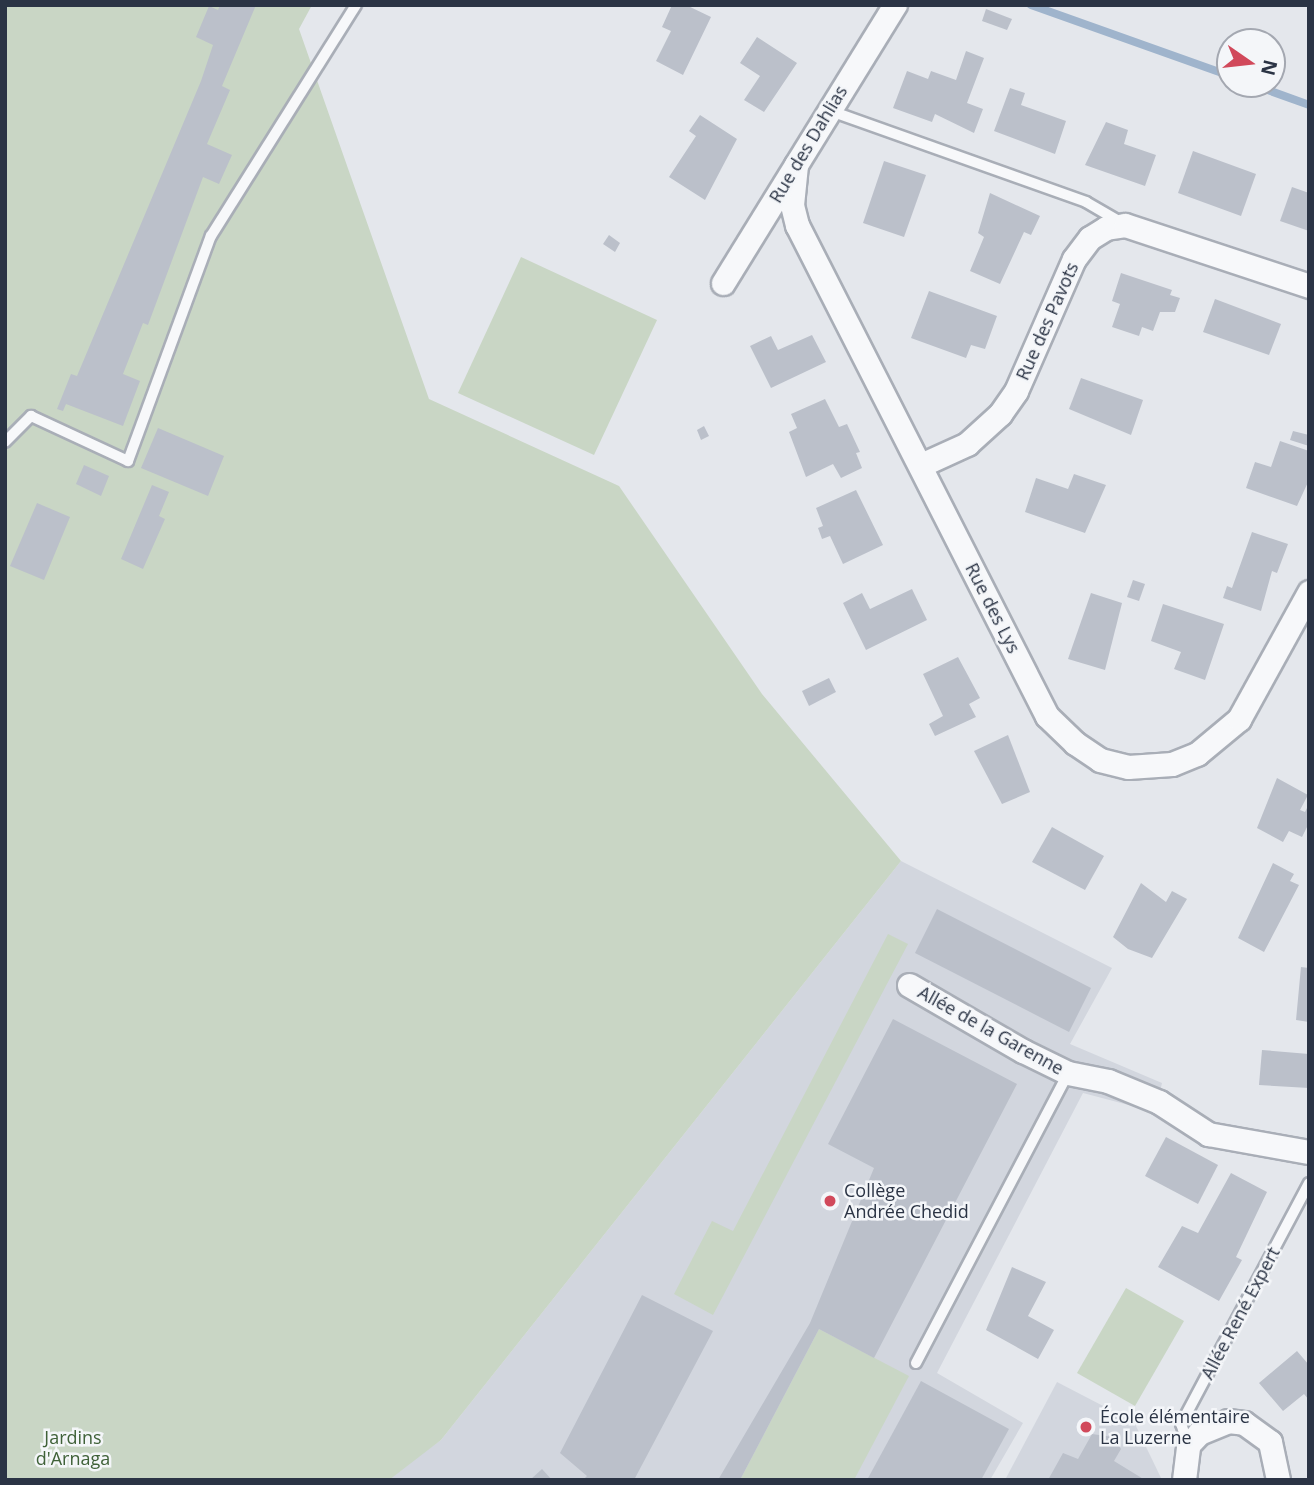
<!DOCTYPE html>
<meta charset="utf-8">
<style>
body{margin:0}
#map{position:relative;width:1314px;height:1485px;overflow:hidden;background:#e4e7ec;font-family:"Open Sans",sans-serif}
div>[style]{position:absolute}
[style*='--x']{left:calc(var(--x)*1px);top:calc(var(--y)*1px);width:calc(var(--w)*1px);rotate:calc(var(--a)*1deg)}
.built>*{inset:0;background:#d2d6de}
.green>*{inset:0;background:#c9d6c5}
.stream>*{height:8px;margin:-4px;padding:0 4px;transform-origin:4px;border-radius:4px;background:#9fb4cc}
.building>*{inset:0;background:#bbc0ca}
.roads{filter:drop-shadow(2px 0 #a9aeb7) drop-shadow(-2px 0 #a9aeb7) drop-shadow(0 2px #a9aeb7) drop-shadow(0 -2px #a9aeb7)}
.lane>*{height:10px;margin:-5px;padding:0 5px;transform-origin:5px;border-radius:5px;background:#f7f8fa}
.street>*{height:23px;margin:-11.5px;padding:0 11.5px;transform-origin:11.5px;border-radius:11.5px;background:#f7f8fa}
.dots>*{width:19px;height:19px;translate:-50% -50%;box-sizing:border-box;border:4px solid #f4f6f9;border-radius:50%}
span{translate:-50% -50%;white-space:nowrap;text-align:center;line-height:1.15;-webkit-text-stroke:5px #f4f6f9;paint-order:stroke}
.street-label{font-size:18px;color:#2b3445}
.poi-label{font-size:18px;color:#2b3445}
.left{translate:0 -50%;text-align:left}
.park-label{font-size:18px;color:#3f6138}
.frame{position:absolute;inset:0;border:7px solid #2b3445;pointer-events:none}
.north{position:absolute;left:1216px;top:28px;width:70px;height:70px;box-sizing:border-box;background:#f4f6f9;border:2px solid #a4a8b1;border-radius:50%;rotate:104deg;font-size:19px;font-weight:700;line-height:28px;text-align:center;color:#2b3445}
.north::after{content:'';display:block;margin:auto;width:24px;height:32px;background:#d1495b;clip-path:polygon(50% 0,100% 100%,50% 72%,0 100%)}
</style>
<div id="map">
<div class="built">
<div style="clip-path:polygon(901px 861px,1112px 968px,1070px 1044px,1162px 1083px,1155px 1112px,1083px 1093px,937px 1373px,1023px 1423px,990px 1480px,384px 1480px,441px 1440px)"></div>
<div style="clip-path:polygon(1057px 1382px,1134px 1422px,1162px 1480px,1005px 1480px)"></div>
</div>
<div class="green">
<div style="clip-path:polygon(5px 5px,312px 5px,299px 29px,429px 399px,619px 486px,762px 694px,901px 861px,441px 1440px,389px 1480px,5px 1480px)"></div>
<div style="clip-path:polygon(521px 257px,657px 320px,594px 455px,458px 393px)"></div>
<div style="clip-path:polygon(888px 934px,908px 944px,713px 1315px,674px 1294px,712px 1221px,733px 1231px)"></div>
<div style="clip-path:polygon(1126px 1288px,1184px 1321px,1135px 1406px,1077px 1373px)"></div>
<div style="clip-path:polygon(819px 1329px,909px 1376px,854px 1480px,740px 1480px)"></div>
</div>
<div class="stream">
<div style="--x:1031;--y:5;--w:211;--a:19.6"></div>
<div style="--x:1251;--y:84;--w:62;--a:19.9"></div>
</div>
<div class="building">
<div style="clip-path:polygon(220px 5px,256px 5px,222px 86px,230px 90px,207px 144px,232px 155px,219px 184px,203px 177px,148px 325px,143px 323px,123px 374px,140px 381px,123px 426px,66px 404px,63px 411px,57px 409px,71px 374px,77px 376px,201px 81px,213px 45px,196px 37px,209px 6px,218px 10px)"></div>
<div style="clip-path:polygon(672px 5px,686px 5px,711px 17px,683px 75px,656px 61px,671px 31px,662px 27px)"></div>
<div style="clip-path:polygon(986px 9px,1012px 19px,1007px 30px,982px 21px)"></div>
<div style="clip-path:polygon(757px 37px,797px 63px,764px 112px,744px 100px,760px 76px,740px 63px)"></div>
<div style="clip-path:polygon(966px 51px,984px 58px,967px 103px,983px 109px,974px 133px,935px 114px,932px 122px,893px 108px,907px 71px,928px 79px,931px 71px,956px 80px)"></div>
<div style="clip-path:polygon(1010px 88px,1025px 93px,1021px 105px,1066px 121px,1055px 154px,994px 131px)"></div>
<div style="clip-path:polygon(700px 115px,737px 139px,705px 200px,669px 177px,696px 136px,689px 131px)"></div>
<div style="clip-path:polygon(1106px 122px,1128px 130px,1124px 144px,1156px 155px,1145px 186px,1085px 165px)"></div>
<div style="clip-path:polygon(1193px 151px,1256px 174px,1241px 216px,1178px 193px)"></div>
<div style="clip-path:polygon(884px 161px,926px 175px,904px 237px,863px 223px)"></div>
<div style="clip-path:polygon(1292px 187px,1309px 193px,1309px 231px,1280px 221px)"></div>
<div style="clip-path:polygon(990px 193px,1040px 216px,1031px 235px,1024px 232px,1000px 284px,970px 271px,984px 237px,978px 233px)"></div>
<div style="clip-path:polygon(609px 235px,620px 243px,615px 252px,603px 244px)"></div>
<div style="clip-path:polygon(1121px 273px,1172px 290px,1170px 295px,1180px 298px,1175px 312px,1160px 312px,1153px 331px,1142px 327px,1139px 336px,1112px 327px,1120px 304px,1112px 301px)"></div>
<div style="clip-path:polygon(929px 291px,997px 316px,985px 349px,971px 345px,966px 358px,911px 338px)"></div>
<div style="clip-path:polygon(1215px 299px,1281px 324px,1269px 355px,1203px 332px)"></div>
<div style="clip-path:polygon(812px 335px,826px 362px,771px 388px,750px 346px,771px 336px,778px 350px)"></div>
<div style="clip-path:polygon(1081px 378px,1143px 400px,1131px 435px,1069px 409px)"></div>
<div style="clip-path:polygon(825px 399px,839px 427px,847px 424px,860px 452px,856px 453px,862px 468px,841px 478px,833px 464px,806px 477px,789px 432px,797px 428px,791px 414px)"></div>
<div style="clip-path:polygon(704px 426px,709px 436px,701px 440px,697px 430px)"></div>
<div style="clip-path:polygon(158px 428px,224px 456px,208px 496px,141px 468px)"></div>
<div style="clip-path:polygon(1293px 431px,1309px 435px,1309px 446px,1290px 440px)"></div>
<div style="clip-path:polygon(1280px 441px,1309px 451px,1309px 480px,1297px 506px,1246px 488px,1255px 462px,1271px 467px)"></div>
<div style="clip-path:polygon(84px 465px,109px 476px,101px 496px,76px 484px)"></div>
<div style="clip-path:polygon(1074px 474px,1106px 485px,1085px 533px,1025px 512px,1036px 478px,1068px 489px)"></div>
<div style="clip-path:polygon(152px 485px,169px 492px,159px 516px,165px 519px,143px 569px,121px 559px)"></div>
<div style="clip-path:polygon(856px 490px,883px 545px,843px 564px,830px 536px,822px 539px,818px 528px,823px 526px,816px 508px)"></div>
<div style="clip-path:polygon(37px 503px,70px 517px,44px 580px,10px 566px)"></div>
<div style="clip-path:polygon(1252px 532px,1288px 544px,1277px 573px,1272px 571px,1261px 611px,1223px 598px,1227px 586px,1232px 588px)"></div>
<div style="clip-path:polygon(1133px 580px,1145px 584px,1139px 601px,1127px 597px)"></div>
<div style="clip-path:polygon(912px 589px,927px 620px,866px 650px,843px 603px,862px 593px,870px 609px)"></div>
<div style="clip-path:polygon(1091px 593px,1122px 603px,1105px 670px,1068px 659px)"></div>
<div style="clip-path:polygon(1163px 604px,1224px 624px,1205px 680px,1174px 669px,1181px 652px,1151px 641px)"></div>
<div style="clip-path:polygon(958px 657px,980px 698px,969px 704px,976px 717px,935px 736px,929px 724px,943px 716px,923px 674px)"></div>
<div style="clip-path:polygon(829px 678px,836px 692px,809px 706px,802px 691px)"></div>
<div style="clip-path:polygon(1008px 735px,1030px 792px,1002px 804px,974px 751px)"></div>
<div style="clip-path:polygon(1277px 778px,1308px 795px,1300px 810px,1305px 812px,1309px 804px,1309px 823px,1302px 837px,1289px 831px,1283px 842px,1257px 828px)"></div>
<div style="clip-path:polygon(1052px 827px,1104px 856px,1085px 890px,1032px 862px)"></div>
<div style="clip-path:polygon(1273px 863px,1294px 874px,1290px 881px,1299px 885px,1264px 952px,1238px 938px)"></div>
<div style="clip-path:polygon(1141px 883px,1166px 902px,1172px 891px,1187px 899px,1152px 958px,1128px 949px,1113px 937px)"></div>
<div style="clip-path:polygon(937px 909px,1091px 988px,1069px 1032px,915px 953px)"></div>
<div style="clip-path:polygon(1301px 967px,1309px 968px,1309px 1022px,1296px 1020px)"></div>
<div style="clip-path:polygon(893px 1019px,1017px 1084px,874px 1358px,819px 1329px,740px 1480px,718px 1480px,810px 1323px,874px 1168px,828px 1144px)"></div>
<div style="clip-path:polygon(1262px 1050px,1309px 1054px,1309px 1088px,1259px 1085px)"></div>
<div style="clip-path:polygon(1166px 1137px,1218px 1165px,1198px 1204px,1145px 1176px)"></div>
<div style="clip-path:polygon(1231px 1173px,1267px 1192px,1236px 1257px,1242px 1260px,1219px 1301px,1158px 1267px,1182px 1226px,1198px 1233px)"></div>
<div style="clip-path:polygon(1012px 1267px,1046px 1282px,1028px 1316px,1054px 1330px,1038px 1359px,986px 1330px)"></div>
<div style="clip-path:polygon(642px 1295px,713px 1331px,634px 1480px,583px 1480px,587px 1476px,560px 1453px)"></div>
<div style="clip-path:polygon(1297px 1351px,1309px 1365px,1309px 1400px,1304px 1394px,1283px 1411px,1259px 1383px)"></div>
<div style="clip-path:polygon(921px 1381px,1009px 1429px,981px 1480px,867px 1480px)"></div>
<div style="clip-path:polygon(1092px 1434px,1113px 1437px,1121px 1449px,1114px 1461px,1145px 1480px,1048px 1480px,1063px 1453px,1078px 1459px)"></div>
<div style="clip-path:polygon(542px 1469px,552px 1480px,530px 1480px)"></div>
</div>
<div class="roads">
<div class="lane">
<div style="--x:828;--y:110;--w:274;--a:19.6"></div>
<div style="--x:1086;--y:202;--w:42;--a:30.3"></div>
<div style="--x:5;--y:442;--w:37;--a:-45"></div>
<div style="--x:31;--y:416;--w:107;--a:24.9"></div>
<div style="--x:128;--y:461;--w:240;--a:-69.8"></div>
<div style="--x:211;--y:236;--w:273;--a:-57.9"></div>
<div style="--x:916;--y:1363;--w:327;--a:-62.3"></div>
<div style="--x:1188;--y:1445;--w:22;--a:-108"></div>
<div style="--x:1181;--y:1424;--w:273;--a:-62"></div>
</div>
<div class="street">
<div style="--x:796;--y:165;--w:40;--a:95.7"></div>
<div style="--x:792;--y:205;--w:21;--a:76"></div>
<div style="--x:797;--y:225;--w:551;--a:63.02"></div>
<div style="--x:1047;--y:716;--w:39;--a:44"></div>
<div style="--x:1075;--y:743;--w:30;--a:34"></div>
<div style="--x:1100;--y:760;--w:29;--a:14"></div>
<div style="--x:1128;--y:767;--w:44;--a:-3.9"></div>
<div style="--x:1172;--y:764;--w:27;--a:-22"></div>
<div style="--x:1197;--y:754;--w:55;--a:-39.8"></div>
<div style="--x:1239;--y:719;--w:145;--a:-61.1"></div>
<div style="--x:723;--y:283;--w:327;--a:-58.3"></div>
<div style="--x:921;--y:465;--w:51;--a:-24.5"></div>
<div style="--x:967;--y:444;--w:45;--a:-42.3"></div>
<div style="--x:1000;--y:414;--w:28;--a:-55"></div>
<div style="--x:1016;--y:391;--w:144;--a:-66.3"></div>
<div style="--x:1074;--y:259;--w:26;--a:-53"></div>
<div style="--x:1090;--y:238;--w:19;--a:-32"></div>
<div style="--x:1106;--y:228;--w:19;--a:-9"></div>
<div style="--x:1125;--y:225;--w:194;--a:18.3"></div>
<div style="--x:909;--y:985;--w:132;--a:30.1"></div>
<div style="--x:1023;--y:1051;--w:50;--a:26.1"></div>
<div style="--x:1068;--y:1073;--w:41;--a:11.3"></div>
<div style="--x:1108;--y:1081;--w:55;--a:22.4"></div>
<div style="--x:1159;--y:1102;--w:59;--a:33.1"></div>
<div style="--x:1208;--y:1134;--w:103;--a:10.1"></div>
<div style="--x:1184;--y:1480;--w:35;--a:-83"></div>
<div style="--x:1188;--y:1445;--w:16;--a:-47"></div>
<div style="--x:1199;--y:1433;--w:31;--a:-22"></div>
<div style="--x:1228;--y:1421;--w:16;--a:7"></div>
<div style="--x:1244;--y:1423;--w:32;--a:36"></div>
<div style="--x:1270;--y:1442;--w:39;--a:78"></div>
</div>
</div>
<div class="dots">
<div style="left:830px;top:1201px;background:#d1495b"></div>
<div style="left:1086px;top:1427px;background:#d1495b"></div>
</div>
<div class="street-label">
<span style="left:808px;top:144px;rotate:-59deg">Rue des Dahlias</span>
<span style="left:1047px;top:321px;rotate:-66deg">Rue des Pavots</span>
<span style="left:993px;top:608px;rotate:63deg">Rue des Lys</span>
<span style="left:991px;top:1030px;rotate:29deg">Allée de la Garenne</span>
<span style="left:1240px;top:1313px;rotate:-62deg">Allée René Expert</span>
</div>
<div class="poi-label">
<span class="left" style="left:844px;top:1201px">Collège<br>Andrée Chedid</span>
<span class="left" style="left:1100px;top:1427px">École élémentaire<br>La Luzerne</span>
</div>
<div class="park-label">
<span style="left:73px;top:1448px">Jardins<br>d'Arnaga</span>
</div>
<div class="frame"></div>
<div class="north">N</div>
</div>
